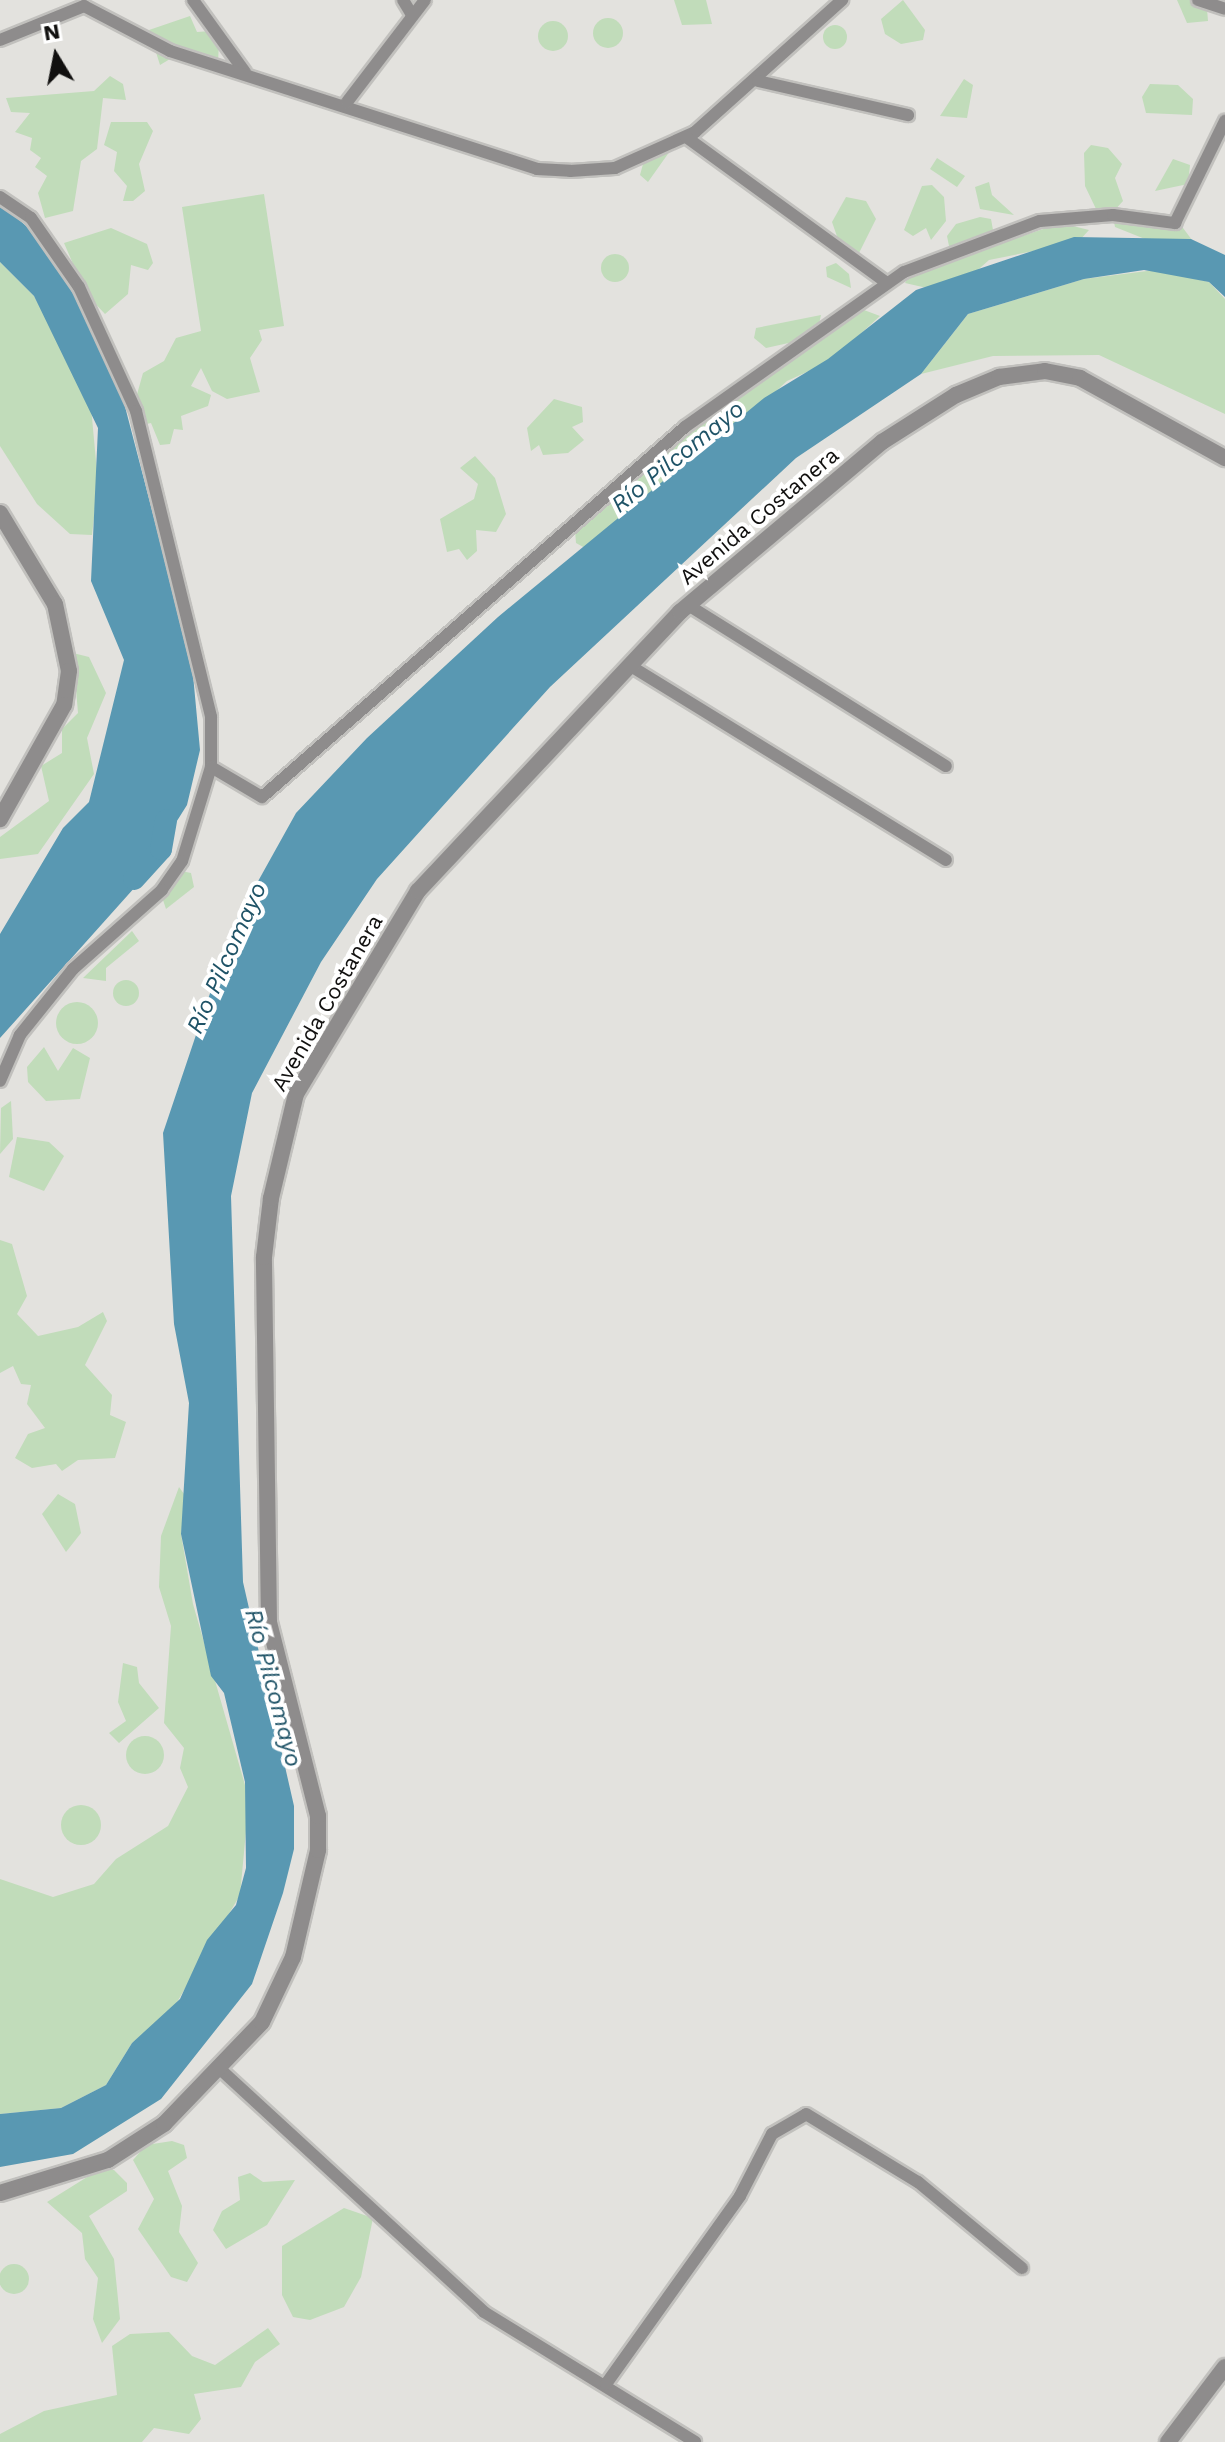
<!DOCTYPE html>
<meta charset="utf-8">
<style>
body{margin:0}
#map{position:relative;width:1225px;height:2442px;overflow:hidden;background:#e3e2de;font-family:"Work Sans",sans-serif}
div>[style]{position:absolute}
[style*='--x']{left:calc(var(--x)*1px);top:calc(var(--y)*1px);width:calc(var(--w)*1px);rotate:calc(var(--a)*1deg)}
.green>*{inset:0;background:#c1dcba}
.round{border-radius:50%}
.water>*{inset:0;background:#5998b2}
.river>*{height:22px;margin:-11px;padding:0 11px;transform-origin:11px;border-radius:11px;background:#5998b2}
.roads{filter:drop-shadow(2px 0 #c1c0bd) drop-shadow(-2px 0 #c1c0bd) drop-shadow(0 2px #c1c0bd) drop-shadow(0 -2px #c1c0bd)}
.minor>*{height:12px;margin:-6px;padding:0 6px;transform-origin:6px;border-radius:6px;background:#8e8c8c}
.tertiary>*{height:16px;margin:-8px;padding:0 8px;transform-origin:8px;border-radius:8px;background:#8e8c8c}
span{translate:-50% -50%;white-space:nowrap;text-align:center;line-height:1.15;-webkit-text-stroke:8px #fff;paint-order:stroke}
.street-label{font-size:22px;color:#11100f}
.water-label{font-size:24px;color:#1f5367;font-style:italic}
.north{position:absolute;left:16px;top:16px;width:80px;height:80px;-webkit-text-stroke:6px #fff;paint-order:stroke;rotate:350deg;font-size:22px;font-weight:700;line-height:32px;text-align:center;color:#11100f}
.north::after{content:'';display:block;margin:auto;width:28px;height:36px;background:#11100f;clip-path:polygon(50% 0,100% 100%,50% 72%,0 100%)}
</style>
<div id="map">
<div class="green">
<div style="clip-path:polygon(674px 0,706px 0,712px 24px,682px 25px)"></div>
<div style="clip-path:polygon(903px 0,925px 30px,923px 40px,901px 44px,885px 34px,881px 19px)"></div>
<div style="clip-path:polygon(1177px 0,1194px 0,1207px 9px,1208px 21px,1187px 23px)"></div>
<div style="clip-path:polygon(190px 16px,197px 32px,211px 31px,219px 43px,218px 62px,175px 56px,160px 65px,149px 30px)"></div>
<div class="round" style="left:593px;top:18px;width:30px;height:30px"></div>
<div class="round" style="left:538px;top:21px;width:30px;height:30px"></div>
<div class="round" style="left:823px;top:25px;width:24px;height:24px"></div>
<div style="clip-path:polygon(110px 76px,123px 84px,126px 100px,103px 98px,97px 149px,81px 161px,73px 211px,45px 218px,38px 193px,47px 176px,35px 167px,41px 158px,30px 150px,32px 138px,15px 132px,30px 113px,11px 112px,6px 98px,94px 91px)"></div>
<div style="clip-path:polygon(964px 79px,973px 85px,967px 118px,940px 116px)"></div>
<div style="clip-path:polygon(1150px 84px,1178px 85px,1193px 99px,1192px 115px,1146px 113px,1142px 97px)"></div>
<div style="clip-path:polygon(111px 122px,147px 122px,153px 131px,139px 164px,145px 191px,133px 201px,123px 201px,127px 186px,114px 171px,117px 152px,104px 145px)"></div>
<div style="clip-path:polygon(1091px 145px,1108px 148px,1122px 164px,1115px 178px,1123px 201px,1113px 212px,1097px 211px,1085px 186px,1084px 153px)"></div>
<div style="clip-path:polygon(670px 151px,648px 182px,640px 175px,643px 164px,625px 157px)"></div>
<div style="clip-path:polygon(937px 158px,965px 176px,957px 187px,930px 169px)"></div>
<div style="clip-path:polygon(1173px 159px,1190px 165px,1188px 184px,1155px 191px)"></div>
<div style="clip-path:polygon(989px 182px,992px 195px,1014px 215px,980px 209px,975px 187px)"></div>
<div style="clip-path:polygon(932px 185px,944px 197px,946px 221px,931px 240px,926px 228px,913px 236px,904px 230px,922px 186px)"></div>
<div style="clip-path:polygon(264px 194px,284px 326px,259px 330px,262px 340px,250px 358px,260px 392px,227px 399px,212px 391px,201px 368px,191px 386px,211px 395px,208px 406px,181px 416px,183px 430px,174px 429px,170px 444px,160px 445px,151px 423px,142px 425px,136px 398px,143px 373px,164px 361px,176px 338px,201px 331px,182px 207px)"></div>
<div style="clip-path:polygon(846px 197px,866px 201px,876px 219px,859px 253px,840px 245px,832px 222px)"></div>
<div style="clip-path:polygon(980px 217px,991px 219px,993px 230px,950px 251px,947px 236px,956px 224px)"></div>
<div style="clip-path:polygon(1113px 217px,1183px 228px,1192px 240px,1145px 239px,1115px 227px)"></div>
<div style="clip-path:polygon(1061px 223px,1089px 230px,1078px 242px,989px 260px,971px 276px,927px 288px,905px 283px,910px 274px)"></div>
<div style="clip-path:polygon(111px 228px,147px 244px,153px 263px,148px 270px,131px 265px,128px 294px,105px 314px,86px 294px,64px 243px)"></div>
<div class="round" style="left:601px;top:254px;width:28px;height:28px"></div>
<div style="clip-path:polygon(0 262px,34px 296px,91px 407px,98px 483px,92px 535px,70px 534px,37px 504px,0 446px)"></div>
<div style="clip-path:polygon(836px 263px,849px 274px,851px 288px,827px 277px,826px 267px)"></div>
<div style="clip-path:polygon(1155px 270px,1209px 282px,1225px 299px,1225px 414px,1099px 355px,993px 356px,921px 374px,968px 314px,1084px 279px)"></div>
<div style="clip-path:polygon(864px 310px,880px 316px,831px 361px,787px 381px,720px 443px,704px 448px,701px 460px,585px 548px,576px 543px,575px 530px,629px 486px,633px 471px,663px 458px,695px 425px)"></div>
<div style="clip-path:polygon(821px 315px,819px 324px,793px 342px,766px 348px,754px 338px,756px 328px)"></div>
<div style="clip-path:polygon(554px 399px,582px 407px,583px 422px,572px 427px,584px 440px,568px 453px,543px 455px,539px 445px,531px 451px,527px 428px)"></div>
<div style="clip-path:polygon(475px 456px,495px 478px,506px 514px,496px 532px,476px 530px,477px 551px,467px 560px,459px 549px,447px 552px,440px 519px,474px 499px,478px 484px,460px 468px)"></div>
<div style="clip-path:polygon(73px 653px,89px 657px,106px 693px,87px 738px,94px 774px,38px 854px,0 859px,0 837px,49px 801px,41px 766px,62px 753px,62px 729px,78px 713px)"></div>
<div style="clip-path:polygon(181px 871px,191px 873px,194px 887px,166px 909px,162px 897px)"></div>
<div style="clip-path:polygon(132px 931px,139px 941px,106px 968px,106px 981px,83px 978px)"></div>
<div class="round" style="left:113px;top:980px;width:26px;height:26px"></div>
<div class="round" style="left:56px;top:1002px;width:42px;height:42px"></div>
<div style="clip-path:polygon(44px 1047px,58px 1071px,73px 1048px,90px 1058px,80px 1099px,46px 1101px,28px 1082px,27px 1067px)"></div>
<div style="clip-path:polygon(11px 1101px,13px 1139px,0 1154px,1px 1108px)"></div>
<div style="clip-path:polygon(17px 1137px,49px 1142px,64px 1156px,44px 1191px,9px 1177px)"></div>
<div style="clip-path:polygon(0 1240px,12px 1244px,27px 1296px,17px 1314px,38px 1336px,78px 1327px,103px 1312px,107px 1321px,85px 1365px,112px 1395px,110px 1415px,126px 1422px,115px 1458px,78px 1460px,62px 1471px,56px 1464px,32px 1468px,15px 1458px,28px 1434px,45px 1428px,27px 1404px,31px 1385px,21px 1384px,13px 1366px,0 1373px)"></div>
<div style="clip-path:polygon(179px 1487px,187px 1498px,181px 1534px,193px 1604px,249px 1799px,240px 1895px,173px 2009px,132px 2043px,106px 2085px,61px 2108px,0 2114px,0 1879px,53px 1897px,94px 1884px,116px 1859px,168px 1826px,188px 1787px,180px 1768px,184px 1748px,164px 1723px,171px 1626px,159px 1587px,161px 1536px)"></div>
<div style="clip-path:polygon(58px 1494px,75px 1504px,81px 1533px,66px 1552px,42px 1514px)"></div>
<div style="clip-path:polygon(123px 1663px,137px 1667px,139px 1683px,159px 1708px,119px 1743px,109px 1733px,126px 1721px,118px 1702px)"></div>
<div class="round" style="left:126px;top:1736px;width:38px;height:38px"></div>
<div class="round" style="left:61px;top:1805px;width:40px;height:40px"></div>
<div style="clip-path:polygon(172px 2141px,184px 2145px,187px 2158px,168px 2171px,182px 2206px,179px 2232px,198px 2263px,187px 2282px,171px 2277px,138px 2229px,154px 2199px,133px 2160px,146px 2145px)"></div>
<div style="clip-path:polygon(100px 2169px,114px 2170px,127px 2183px,127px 2191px,89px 2216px,114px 2259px,120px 2319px,102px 2343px,93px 2319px,98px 2278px,85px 2259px,82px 2233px,47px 2202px)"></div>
<div style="clip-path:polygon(250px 2173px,263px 2182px,295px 2180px,267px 2225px,226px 2249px,213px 2230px,222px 2211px,240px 2200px,238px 2177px)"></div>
<div style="clip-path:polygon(344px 2208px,373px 2218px,361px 2277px,344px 2307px,310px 2320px,293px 2317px,282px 2295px,282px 2246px)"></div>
<div class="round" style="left:-1px;top:2264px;width:30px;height:30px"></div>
<div style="clip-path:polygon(268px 2328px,280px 2344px,255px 2362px,241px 2387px,194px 2394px,201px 2419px,189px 2434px,154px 2428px,142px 2442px,0 2442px,0 2434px,44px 2411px,117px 2395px,112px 2346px,130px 2334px,169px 2332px,192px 2356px,215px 2365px)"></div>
</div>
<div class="water">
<div style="clip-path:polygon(0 203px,34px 233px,73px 289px,122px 395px,192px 664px,200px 750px,187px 805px,136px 886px,0 1038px,0 934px,63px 828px,89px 802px,124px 660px,91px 581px,98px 428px,34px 296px,0 262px)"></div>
<div style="clip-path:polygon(1074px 237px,1191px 239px,1225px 255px,1225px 297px,1209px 282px,1144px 270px,1084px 279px,968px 314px,921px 374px,796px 458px,550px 687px,377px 879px,321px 962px,252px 1093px,231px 1196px,243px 1582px,294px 1806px,294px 1849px,283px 1893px,252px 1984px,161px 2099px,73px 2154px,0 2167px,0 2114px,61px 2108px,106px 2085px,132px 2043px,180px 1999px,207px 1940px,236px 1905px,246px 1868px,245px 1782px,224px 1693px,211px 1676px,181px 1534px,189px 1403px,174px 1324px,163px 1133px,232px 928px,296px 813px,367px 738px,498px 617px,764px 398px,828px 359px,916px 290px)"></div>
</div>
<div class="river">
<div style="--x:134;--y:879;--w:40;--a:-48"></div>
<div style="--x:161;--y:849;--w:29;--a:-80"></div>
</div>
<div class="roads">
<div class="minor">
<div style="--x:193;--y:0;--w:89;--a:54.2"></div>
<div style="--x:403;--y:0;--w:17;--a:59"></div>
<div style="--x:1198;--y:0;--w:28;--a:18"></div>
<div style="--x:0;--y:40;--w:91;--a:-22"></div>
<div style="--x:84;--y:6;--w:97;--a:27.6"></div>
<div style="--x:170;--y:51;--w:386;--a:17.8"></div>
<div style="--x:537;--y:169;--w:33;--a:3"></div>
<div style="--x:570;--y:171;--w:45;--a:-3.8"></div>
<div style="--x:615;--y:168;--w:88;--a:-24.2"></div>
<div style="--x:695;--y:132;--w:198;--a:-41.9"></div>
<div style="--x:758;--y:81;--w:154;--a:12.8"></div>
<div style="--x:347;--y:102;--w:128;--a:-52.6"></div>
<div style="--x:686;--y:137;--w:248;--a:36"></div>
<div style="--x:0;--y:197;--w:37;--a:34"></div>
<div style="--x:31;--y:218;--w:84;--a:55.2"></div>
<div style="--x:79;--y:287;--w:136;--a:65.3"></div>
<div style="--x:136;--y:411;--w:315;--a:76.2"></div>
<div style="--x:211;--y:717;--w:50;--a:90"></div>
<div style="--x:211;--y:767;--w:98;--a:107.1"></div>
<div style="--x:182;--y:861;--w:35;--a:125"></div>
<div style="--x:162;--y:890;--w:119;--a:138.4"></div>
<div style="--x:73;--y:969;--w:85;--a:128.8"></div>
<div style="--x:20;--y:1035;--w:50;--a:113.5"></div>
<div style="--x:688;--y:605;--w:304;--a:32"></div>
<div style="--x:629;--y:665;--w:372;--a:31.6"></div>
<div style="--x:211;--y:767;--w:59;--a:30.5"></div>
<div style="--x:262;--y:797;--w:562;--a:-41.18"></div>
<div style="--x:685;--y:427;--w:268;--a:-35.3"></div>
<div style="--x:904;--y:272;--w:145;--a:-20.6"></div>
<div style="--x:1040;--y:221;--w:73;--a:-4.7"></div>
<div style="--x:1113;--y:215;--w:63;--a:7.4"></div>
<div style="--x:1175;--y:223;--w:114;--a:-63.9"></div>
<div style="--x:221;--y:2070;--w:357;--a:42.6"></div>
<div style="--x:484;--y:2312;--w:248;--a:31.6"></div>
<div style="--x:606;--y:2384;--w:231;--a:-54.5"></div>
<div style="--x:740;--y:2196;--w:70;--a:-62.7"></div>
<div style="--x:772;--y:2134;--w:39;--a:-30"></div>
<div style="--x:806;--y:2114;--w:131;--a:31.3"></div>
<div style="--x:918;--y:2182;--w:135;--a:39.6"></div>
</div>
<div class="tertiary">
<div style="--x:0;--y:513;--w:106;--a:58.9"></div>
<div style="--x:55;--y:604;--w:68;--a:78.2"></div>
<div style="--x:69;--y:671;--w:34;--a:98"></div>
<div style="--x:64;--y:705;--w:131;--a:119.3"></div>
<div style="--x:0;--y:2193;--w:113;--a:-17"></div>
<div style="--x:108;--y:2160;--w:67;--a:-32.7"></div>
<div style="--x:164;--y:2124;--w:141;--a:-46.1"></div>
<div style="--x:262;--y:2022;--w:72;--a:-64.5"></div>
<div style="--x:293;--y:1957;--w:110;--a:-76.8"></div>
<div style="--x:318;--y:1850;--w:34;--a:-90"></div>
<div style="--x:318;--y:1816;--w:199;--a:-104.2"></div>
<div style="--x:269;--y:1623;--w:366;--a:-90.8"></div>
<div style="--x:264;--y:1257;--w:59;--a:-83.2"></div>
<div style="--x:271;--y:1198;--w:107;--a:-76.5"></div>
<div style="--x:296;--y:1094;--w:237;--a:-59"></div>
<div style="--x:418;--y:891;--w:383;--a:-46.8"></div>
<div style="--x:680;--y:612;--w:264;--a:-40.1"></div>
<div style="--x:882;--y:442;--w:88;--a:-32.4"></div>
<div style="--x:956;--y:395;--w:47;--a:-22.7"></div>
<div style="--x:999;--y:377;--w:46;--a:-7.4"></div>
<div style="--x:1045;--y:371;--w:36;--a:11"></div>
<div style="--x:1080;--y:378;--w:166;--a:28.9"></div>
<div style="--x:1168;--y:2442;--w:94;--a:-52.8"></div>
</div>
</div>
<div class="street-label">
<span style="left:759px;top:516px;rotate:-40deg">Avenida Costanera</span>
<span style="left:327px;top:1003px;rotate:-60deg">Avenida Costanera</span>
</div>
<div class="water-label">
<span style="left:678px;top:457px;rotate:-39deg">Río Pilcomayo</span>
<span style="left:227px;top:958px;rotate:-66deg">Río Pilcomayo</span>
<span style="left:273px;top:1688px;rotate:75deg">Río Pilcomayo</span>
</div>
<div class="north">N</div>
</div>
